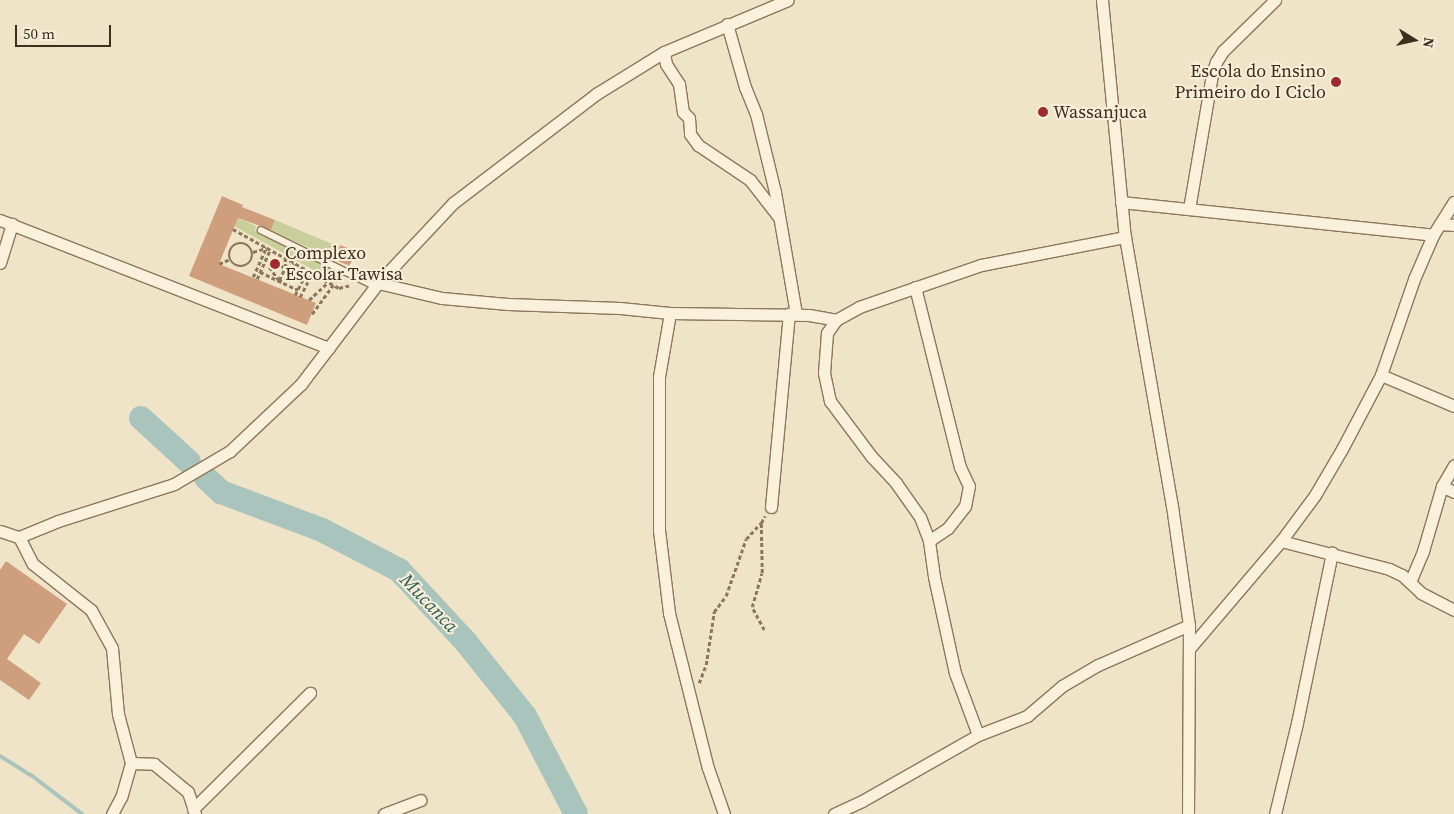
<!DOCTYPE html>
<style>
body{margin:0}
#map{position:relative;width:1454px;height:814px;overflow:hidden;background:#f0e4c8;font-family:"Source Serif 4",serif}
div>[style]{position:absolute}
[style*='--x']{left:calc(var(--x)*1px);top:calc(var(--y)*1px);width:calc(var(--w)*1px);rotate:calc(var(--a)*1deg)}
.green>*{inset:0;background:#c9cf9b}
.stream>*{height:4px;margin:-2px;padding:0 2px;transform-origin:2px;border-radius:2px;background:#a9c4bc}
.river>*{height:24px;margin:-12px;padding:0 12px;transform-origin:12px;border-radius:12px;background:#a9c4bc}
.building>*{inset:0;background:#cf9f7d}
.path>*{height:2.5px;margin-top:-1.25px;transform-origin:0;background:repeating-linear-gradient(90deg,#8d765c 0 4px,transparent 0 6.5px)}
.path>.ring{margin:-1.25px;padding:0;box-sizing:content-box;background:none;border:2.5px solid #8d765c;border-radius:50%}
.roads{filter:drop-shadow(1px 0 #8d765c) drop-shadow(-1px 0 #8d765c) drop-shadow(0 1px #8d765c) drop-shadow(0 -1px #8d765c)}
.lane>*{height:5.5px;margin:-2.75px;padding:0 2.75px;transform-origin:2.75px;border-radius:2.75px;background:#faf1dc}
.street>*{height:11px;margin:-5.5px;padding:0 5.5px;transform-origin:5.5px;border-radius:5.5px;background:#faf1dc}
.dots>*{width:14px;height:14px;translate:-50% -50%;box-sizing:border-box;border:2px solid #f7eed8;border-radius:50%}
span{translate:-50% -50%;white-space:nowrap;text-align:center;line-height:1.15;-webkit-text-stroke:4px #f7eed8;paint-order:stroke}
.poi-label{font-size:18px;color:#3d2e20}
.right{translate:-100% -50%;text-align:right}
.left{translate:0 -50%;text-align:left}
.water-label{font-size:19px;color:#2f5d5a;font-style:italic}
.north{position:absolute;left:1389px;top:15px;width:50px;height:50px;-webkit-text-stroke:4px #f7eed8;paint-order:stroke;rotate:100deg;font-size:14px;font-weight:700;line-height:20px;text-align:center;color:#3d2e20}
.north::after{content:'';display:block;margin:auto;width:18px;height:22px;background:#3d2e20;clip-path:polygon(50% 0,100% 100%,50% 72%,0 100%)}
.scale{position:absolute;left:15px;top:25px;width:96px;height:22px;box-sizing:border-box;border:2px solid #3d2e20;border-top:0;padding-left:6px;font-size:15px;line-height:18px;white-space:nowrap;color:#3d2e20;-webkit-text-stroke:4px #f7eed8;paint-order:stroke}
</style>
<div id="map">
<div class="green">
<div style="clip-path:polygon(238px 218px,256px 226px,255px 231px,342px 275px,337px 283px,234px 226px)"></div>
<div style="clip-path:polygon(275px 220px,337px 246px,330px 257px,271px 231px)"></div>
</div>
<div class="stream">
<div style="--x:0;--y:756;--w:36;--a:32"></div>
<div style="--x:31;--y:775;--w:64;--a:37.4"></div>
</div>
<div class="river">
<div style="--x:141;--y:418;--w:65;--a:42.5"></div>
<div style="--x:206;--y:478;--w:21;--a:43"></div>
<div style="--x:221;--y:492;--w:108;--a:20.6"></div>
<div style="--x:322;--y:530;--w:87;--a:27.5"></div>
<div style="--x:399;--y:570;--w:97;--a:47.1"></div>
<div style="--x:465;--y:641;--w:96;--a:51.3"></div>
<div style="--x:525;--y:716;--w:110;--a:62.5"></div>
</div>
<div class="building">
<div style="clip-path:polygon(222px 196px,243px 205px,242px 207px,275px 220px,271px 230px,238px 218px,219px 264px,316px 303px,307px 325px,189px 276px)"></div>
<div style="clip-path:polygon(340px 245px,355px 251px,350px 266px,335px 260px)"></div>
<div style="clip-path:polygon(6px 561px,67px 604px,39px 644px,24px 634px,7px 659px,41px 683px,29px 700px,0 680px,0 570px)"></div>
</div>
<div class="path">
<div style="--x:233;--y:229;--w:121;--a:29.1"></div>
<div style="--x:339;--y:288;--w:12;--a:-14"></div>
<div class="ring" style="left:229px;top:243px;width:21.5px;height:21.5px"></div>
<div style="--x:253;--y:252;--w:14;--a:-17"></div>
<div style="--x:274;--y:262;--w:24;--a:28"></div>
<div style="--x:295;--y:273;--w:4;--a:56"></div>
<div style="--x:297;--y:276;--w:4;--a:124"></div>
<div style="--x:295;--y:279;--w:16;--a:173"></div>
<div style="--x:279;--y:281;--w:17;--a:-126"></div>
<div style="--x:269;--y:267;--w:7;--a:-45"></div>
<div style="--x:219;--y:264;--w:12;--a:-24"></div>
<div style="--x:285;--y:268;--w:10;--a:-29"></div>
<div style="--x:260;--y:272;--w:42;--a:25.3"></div>
<div style="--x:253;--y:277;--w:32;--a:-66"></div>
<div style="--x:257;--y:279;--w:32;--a:-66"></div>
<div style="--x:279;--y:280;--w:13;--a:-63"></div>
<div style="--x:285;--y:268;--w:10;--a:-90"></div>
<div style="--x:295;--y:295;--w:27;--a:-63"></div>
<div style="--x:300;--y:297;--w:27;--a:-63"></div>
<div style="--x:309;--y:300;--w:26;--a:-43"></div>
<div style="--x:312;--y:314;--w:36;--a:-54"></div>
<div style="--x:764;--y:630;--w:26;--a:-118"></div>
<div style="--x:752;--y:607;--w:35;--a:-74"></div>
<div style="--x:762;--y:573;--w:50;--a:-91.1"></div>
<div style="--x:761;--y:523;--w:8;--a:-60"></div>
<div style="--x:699;--y:683;--w:19;--a:-69"></div>
<div style="--x:706;--y:665;--w:54;--a:-81.4"></div>
<div style="--x:714;--y:612;--w:20;--a:-53"></div>
<div style="--x:726;--y:596;--w:60;--a:-70.7"></div>
<div style="--x:746;--y:539;--w:22;--a:-47"></div>
</div>
<div class="roads">
<div class="lane">
<div style="--x:261;--y:230;--w:127;--a:26.2"></div>
</div>
<div class="street">
<div style="--x:1102;--y:0;--w:238;--a:84.5"></div>
<div style="--x:1125;--y:237;--w:273;--a:80.1"></div>
<div style="--x:1172;--y:506;--w:120;--a:81.9"></div>
<div style="--x:1189;--y:625;--w:189;--a:90.3"></div>
<div style="--x:727;--y:24;--w:66;--a:74.1"></div>
<div style="--x:745;--y:87;--w:29;--a:68"></div>
<div style="--x:756;--y:114;--w:80;--a:76.3"></div>
<div style="--x:775;--y:192;--w:124;--a:80.2"></div>
<div style="--x:664;--y:52;--w:12;--a:81"></div>
<div style="--x:666;--y:64;--w:24;--a:57"></div>
<div style="--x:679;--y:84;--w:28;--a:82"></div>
<div style="--x:683;--y:112;--w:8;--a:45"></div>
<div style="--x:689;--y:118;--w:16;--a:86"></div>
<div style="--x:690;--y:134;--w:14;--a:54"></div>
<div style="--x:698;--y:145;--w:63;--a:33.9"></div>
<div style="--x:750;--y:180;--w:46;--a:52.1"></div>
<div style="--x:1121;--y:202;--w:314;--a:6"></div>
<div style="--x:1189;--y:209;--w:137;--a:-80.3"></div>
<div style="--x:1212;--y:74;--w:13;--a:-72"></div>
<div style="--x:1216;--y:62;--w:13;--a:-58"></div>
<div style="--x:1223;--y:51;--w:73;--a:-44.4"></div>
<div style="--x:0;--y:220;--w:353;--a:21.3"></div>
<div style="--x:1440;--y:224;--w:14;--a:4"></div>
<div style="--x:0;--y:263;--w:41;--a:-72.9"></div>
<div style="--x:378;--y:283;--w:66;--a:13.2"></div>
<div style="--x:442;--y:298;--w:66;--a:5.2"></div>
<div style="--x:508;--y:304;--w:112;--a:2"></div>
<div style="--x:620;--y:308;--w:50;--a:5.7"></div>
<div style="--x:670;--y:313;--w:139;--a:0.8"></div>
<div style="--x:809;--y:315;--w:27;--a:10"></div>
<div style="--x:836;--y:320;--w:26;--a:-29"></div>
<div style="--x:859;--y:307;--w:129;--a:-19"></div>
<div style="--x:981;--y:265;--w:147;--a:-11"></div>
<div style="--x:915;--y:287;--w:186;--a:76"></div>
<div style="--x:960;--y:467;--w:21;--a:65"></div>
<div style="--x:969;--y:486;--w:20;--a:101"></div>
<div style="--x:965;--y:506;--w:28;--a:128"></div>
<div style="--x:948;--y:528;--w:23;--a:146"></div>
<div style="--x:670;--y:313;--w:65;--a:99.8"></div>
<div style="--x:659;--y:377;--w:153;--a:90"></div>
<div style="--x:659;--y:530;--w:84;--a:83.1"></div>
<div style="--x:669;--y:613;--w:29;--a:76"></div>
<div style="--x:676;--y:641;--w:131;--a:75.9"></div>
<div style="--x:708;--y:768;--w:49;--a:70.8"></div>
<div style="--x:836;--y:320;--w:16;--a:125"></div>
<div style="--x:827;--y:333;--w:40;--a:94.3"></div>
<div style="--x:824;--y:373;--w:29;--a:78"></div>
<div style="--x:830;--y:401;--w:69;--a:53.3"></div>
<div style="--x:871;--y:456;--w:37;--a:47"></div>
<div style="--x:896;--y:483;--w:42;--a:54.8"></div>
<div style="--x:920;--y:517;--w:26;--a:69"></div>
<div style="--x:929;--y:541;--w:36;--a:82"></div>
<div style="--x:934;--y:577;--w:98;--a:77.7"></div>
<div style="--x:955;--y:673;--w:66;--a:69.6"></div>
<div style="--x:1381;--y:375;--w:79;--a:23"></div>
<div style="--x:1442;--y:486;--w:13;--a:27"></div>
<div style="--x:771;--y:507;--w:194;--a:-84.7"></div>
<div style="--x:0;--y:531;--w:20;--a:18"></div>
<div style="--x:19;--y:537;--w:42;--a:-22.3"></div>
<div style="--x:58;--y:521;--w:122;--a:-17.7"></div>
<div style="--x:174;--y:484;--w:65;--a:-30.5"></div>
<div style="--x:230;--y:451;--w:98;--a:-43.3"></div>
<div style="--x:301;--y:384;--w:127;--a:-52.7"></div>
<div style="--x:378;--y:283;--w:110;--a:-46.8"></div>
<div style="--x:453;--y:203;--w:180;--a:-37.3"></div>
<div style="--x:596;--y:94;--w:80;--a:-31.7"></div>
<div style="--x:664;--y:52;--w:134;--a:-22.8"></div>
<div style="--x:19;--y:537;--w:30;--a:63"></div>
<div style="--x:33;--y:564;--w:74;--a:38.4"></div>
<div style="--x:91;--y:610;--w:43;--a:61.1"></div>
<div style="--x:112;--y:648;--w:66;--a:84.8"></div>
<div style="--x:118;--y:714;--w:51;--a:75.1"></div>
<div style="--x:131;--y:763;--w:35;--a:106"></div>
<div style="--x:121;--y:797;--w:19;--a:118"></div>
<div style="--x:1281;--y:541;--w:112;--a:14.5"></div>
<div style="--x:1389;--y:569;--w:14;--a:25"></div>
<div style="--x:1402;--y:575;--w:26;--a:43"></div>
<div style="--x:1421;--y:593;--w:37;--a:27"></div>
<div style="--x:1410;--y:582;--w:34;--a:-67"></div>
<div style="--x:1423;--y:551;--w:68;--a:-73.7"></div>
<div style="--x:1442;--y:486;--w:24;--a:-60"></div>
<div style="--x:1189;--y:649;--w:142;--a:-49.6"></div>
<div style="--x:1281;--y:541;--w:57;--a:-53.5"></div>
<div style="--x:1315;--y:495;--w:53;--a:-59.6"></div>
<div style="--x:1342;--y:449;--w:84;--a:-62.2"></div>
<div style="--x:1381;--y:375;--w:102;--a:-71"></div>
<div style="--x:1414;--y:279;--w:48;--a:-66.6"></div>
<div style="--x:1433;--y:235;--w:39;--a:-58"></div>
<div style="--x:131;--y:763;--w:23;--a:2"></div>
<div style="--x:154;--y:764;--w:44;--a:39.5"></div>
<div style="--x:188;--y:792;--w:23;--a:72"></div>
<div style="--x:193;--y:809;--w:165;--a:-44.8"></div>
<div style="--x:384;--y:814;--w:39;--a:-21"></div>
<div style="--x:834;--y:814;--w:31;--a:-25"></div>
<div style="--x:862;--y:801;--w:133;--a:-29.6"></div>
<div style="--x:978;--y:735;--w:53;--a:-21.2"></div>
<div style="--x:1027;--y:716;--w:46;--a:-40.6"></div>
<div style="--x:1062;--y:686;--w:42;--a:-30.3"></div>
<div style="--x:1098;--y:665;--w:99;--a:-23.7"></div>
<div style="--x:1275;--y:814;--w:94;--a:-76.4"></div>
<div style="--x:1297;--y:723;--w:174;--a:-78.4"></div>
</div>
</div>
<div class="dots">
<div style="left:1336px;top:82px;background:#9e2a2b"></div>
<div style="left:1043px;top:112px;background:#9e2a2b"></div>
<div style="left:275px;top:264px;background:#9e2a2b"></div>
</div>
<div class="poi-label">
<span class="right" style="left:1326px;top:82px">Escola do Ensino<br>Primeiro do I Ciclo</span>
<span class="left" style="left:1053px;top:112px">Wassanjuca</span>
<span class="left" style="left:285px;top:264px">Complexo<br>Escolar Tawisa</span>
</div>
<div class="water-label">
<span style="left:429px;top:603px;rotate:46deg">Mucanca</span>
</div>
<div class="north">N</div>
<div class="scale">50 m</div>
</div>
